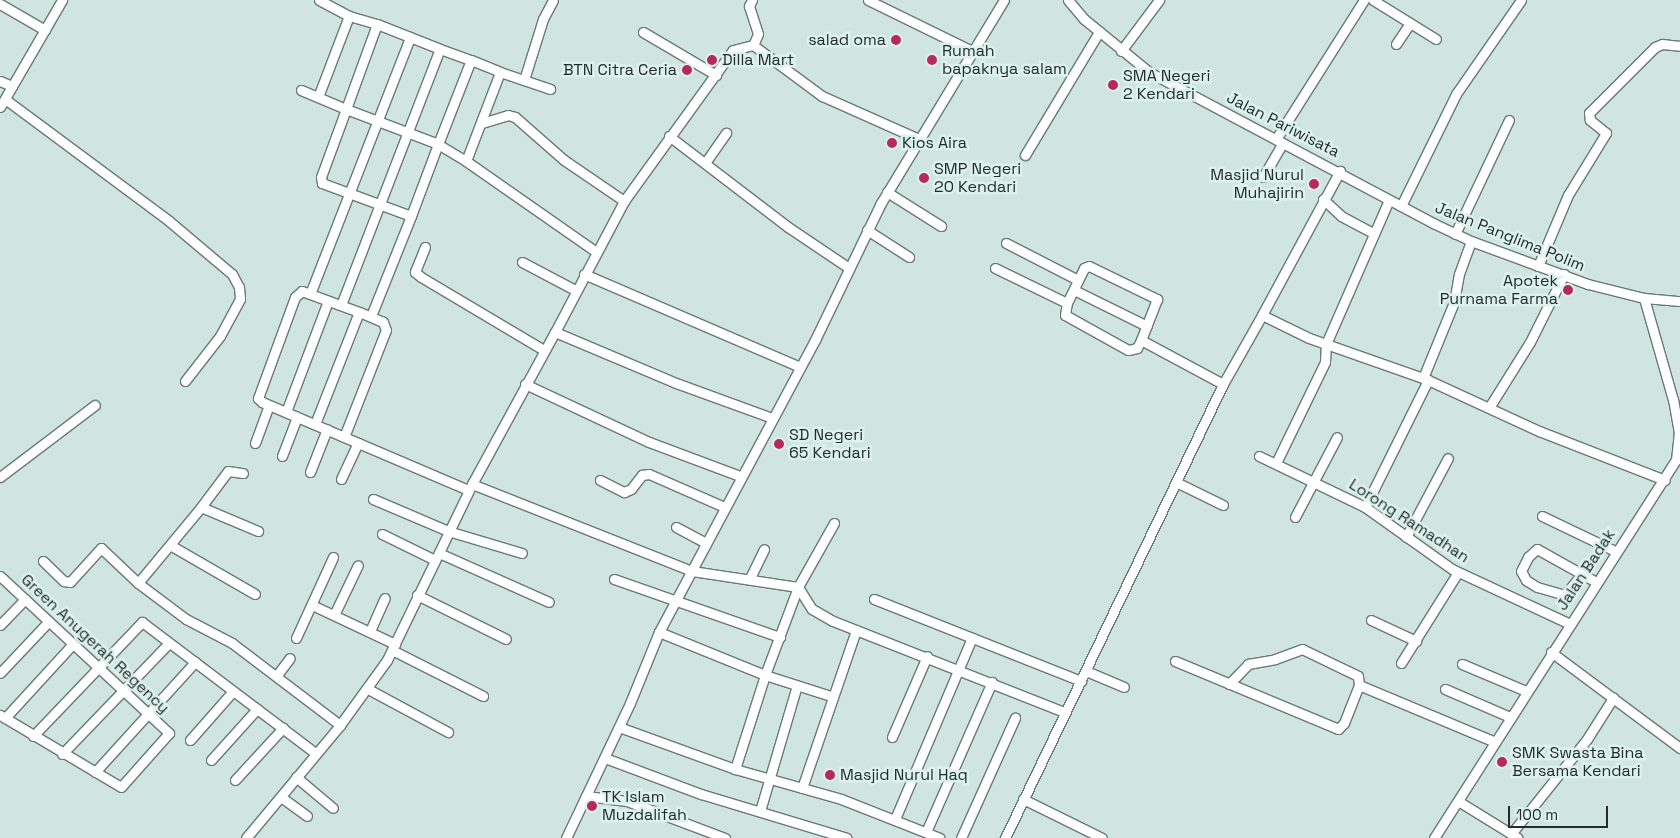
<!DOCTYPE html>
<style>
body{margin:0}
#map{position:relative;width:1680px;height:838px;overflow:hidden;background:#d0e5df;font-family:"Space Grotesk",sans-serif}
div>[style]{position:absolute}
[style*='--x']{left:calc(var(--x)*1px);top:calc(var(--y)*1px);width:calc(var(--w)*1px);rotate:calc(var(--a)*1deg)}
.roads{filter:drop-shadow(1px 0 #677a75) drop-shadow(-1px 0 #677a75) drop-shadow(0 1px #677a75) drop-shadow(0 -1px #677a75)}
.minor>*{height:9px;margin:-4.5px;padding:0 4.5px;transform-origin:4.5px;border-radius:4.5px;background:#fff}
.dots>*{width:14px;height:14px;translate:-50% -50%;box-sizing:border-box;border:2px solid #ddf2ec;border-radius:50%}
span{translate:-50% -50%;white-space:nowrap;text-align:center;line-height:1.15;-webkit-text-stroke:5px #ddf2ec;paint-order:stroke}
.poi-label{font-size:16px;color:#242c29}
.right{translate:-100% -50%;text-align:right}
.left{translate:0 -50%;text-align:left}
.street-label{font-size:16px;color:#242c29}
.scale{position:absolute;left:1508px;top:806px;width:100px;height:22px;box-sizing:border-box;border:2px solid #242c29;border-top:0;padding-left:6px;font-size:15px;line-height:18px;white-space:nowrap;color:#242c29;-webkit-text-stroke:4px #ddf2ec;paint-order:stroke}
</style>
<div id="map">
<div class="roads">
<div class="minor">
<div style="--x:319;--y:0;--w:34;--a:28"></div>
<div style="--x:752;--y:0;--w:7;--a:117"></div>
<div style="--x:749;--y:6;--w:29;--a:72"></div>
<div style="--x:758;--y:34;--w:12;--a:114"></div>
<div style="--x:868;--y:0;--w:116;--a:26.1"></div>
<div style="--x:1068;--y:0;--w:25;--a:50"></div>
<div style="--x:1084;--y:19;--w:84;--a:39.2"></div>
<div style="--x:1149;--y:72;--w:322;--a:28"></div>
<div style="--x:1433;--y:223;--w:42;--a:25.3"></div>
<div style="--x:1471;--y:241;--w:125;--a:20.2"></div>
<div style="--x:1588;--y:284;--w:58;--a:14"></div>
<div style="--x:1644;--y:298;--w:36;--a:5"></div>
<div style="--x:1373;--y:0;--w:74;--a:31.8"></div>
<div style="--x:0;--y:4;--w:52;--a:30"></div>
<div style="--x:643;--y:32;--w:85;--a:30.5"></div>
<div style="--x:1396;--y:44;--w:25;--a:-56"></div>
<div style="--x:1121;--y:51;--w:64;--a:-53.3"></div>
<div style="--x:500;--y:72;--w:53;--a:18.8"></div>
<div style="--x:524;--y:80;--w:64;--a:-72.7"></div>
<div style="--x:543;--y:19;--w:21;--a:-62"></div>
<div style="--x:0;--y:81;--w:13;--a:23"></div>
<div style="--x:301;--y:90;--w:49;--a:22.9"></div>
<div style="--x:346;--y:109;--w:90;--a:-70"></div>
<div style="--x:318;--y:97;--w:87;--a:-69.1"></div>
<div style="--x:349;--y:16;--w:29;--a:16"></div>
<div style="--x:377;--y:24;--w:68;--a:21.6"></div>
<div style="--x:440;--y:49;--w:33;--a:20"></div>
<div style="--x:471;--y:60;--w:31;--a:22"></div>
<div style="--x:500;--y:72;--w:95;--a:110.9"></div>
<div style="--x:466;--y:161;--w:33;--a:-149"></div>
<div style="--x:438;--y:144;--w:90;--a:-68.6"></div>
<div style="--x:5;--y:99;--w:204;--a:36.6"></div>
<div style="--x:169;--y:221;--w:82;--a:40.1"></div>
<div style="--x:232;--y:274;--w:15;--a:62"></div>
<div style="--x:239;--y:287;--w:12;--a:85"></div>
<div style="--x:240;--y:299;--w:42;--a:118.4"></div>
<div style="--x:220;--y:336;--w:57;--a:127.9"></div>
<div style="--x:0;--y:107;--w:124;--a:-59.9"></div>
<div style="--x:346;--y:109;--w:98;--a:20.8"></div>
<div style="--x:438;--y:144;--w:77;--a:110.6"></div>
<div style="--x:411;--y:216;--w:95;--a:-159.7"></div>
<div style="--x:322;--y:183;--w:6;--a:-99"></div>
<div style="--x:321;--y:177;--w:72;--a:-69.8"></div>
<div style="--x:482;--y:123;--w:27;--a:-17"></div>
<div style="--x:508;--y:115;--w:7;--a:16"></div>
<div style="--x:515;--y:117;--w:65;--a:41.3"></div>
<div style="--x:564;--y:160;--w:73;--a:34.3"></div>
<div style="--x:669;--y:136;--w:150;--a:37.4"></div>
<div style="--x:788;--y:227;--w:73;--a:33.9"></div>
<div style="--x:1276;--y:139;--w:165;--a:-57.7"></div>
<div style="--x:1025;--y:155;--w:144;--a:-59"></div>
<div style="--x:466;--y:161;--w:157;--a:34.9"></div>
<div style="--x:705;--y:163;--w:37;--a:-55"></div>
<div style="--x:1263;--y:177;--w:39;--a:-60"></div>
<div style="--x:887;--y:192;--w:64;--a:32.2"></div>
<div style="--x:1323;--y:199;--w:25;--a:43"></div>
<div style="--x:1341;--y:216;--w:36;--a:28"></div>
<div style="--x:1401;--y:206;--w:125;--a:-63.8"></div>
<div style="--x:1456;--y:94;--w:114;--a:-55.3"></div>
<div style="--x:867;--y:230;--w:50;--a:32.7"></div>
<div style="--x:1455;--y:234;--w:126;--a:-64.7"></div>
<div style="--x:1006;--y:243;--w:81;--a:27.2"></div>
<div style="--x:425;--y:247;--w:27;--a:112"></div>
<div style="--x:415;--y:272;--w:8;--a:40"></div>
<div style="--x:421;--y:277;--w:143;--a:30.7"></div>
<div style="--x:522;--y:262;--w:60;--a:27.8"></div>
<div style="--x:1538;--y:266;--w:77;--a:-67.1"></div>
<div style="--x:1568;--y:195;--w:73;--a:-58.5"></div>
<div style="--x:1606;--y:133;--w:21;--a:-141"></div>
<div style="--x:1590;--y:120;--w:7;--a:-98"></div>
<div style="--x:1589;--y:113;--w:93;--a:-45"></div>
<div style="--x:1655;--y:47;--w:8;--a:-23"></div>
<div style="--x:1662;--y:44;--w:18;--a:6"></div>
<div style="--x:995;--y:268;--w:80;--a:25.9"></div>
<div style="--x:584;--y:274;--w:235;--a:23.3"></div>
<div style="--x:1074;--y:290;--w:81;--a:26.3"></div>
<div style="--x:310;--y:294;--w:276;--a:-68.7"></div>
<div style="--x:341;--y:305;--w:274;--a:-68.9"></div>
<div style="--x:1262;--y:315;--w:164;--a:-61.6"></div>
<div style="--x:371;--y:316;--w:108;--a:-68.2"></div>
<div style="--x:555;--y:332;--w:148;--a:-62.2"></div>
<div style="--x:624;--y:201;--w:186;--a:-54.2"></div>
<div style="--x:733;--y:50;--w:21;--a:-14"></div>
<div style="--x:753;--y:45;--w:86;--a:36.5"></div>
<div style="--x:822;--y:96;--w:106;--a:23.9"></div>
<div style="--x:1141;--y:340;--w:9;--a:117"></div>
<div style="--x:1137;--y:348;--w:9;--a:167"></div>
<div style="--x:1128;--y:350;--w:72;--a:-150.9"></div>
<div style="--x:1065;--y:315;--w:12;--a:-81"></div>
<div style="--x:1067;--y:303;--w:39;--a:-64"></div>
<div style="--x:1084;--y:268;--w:5;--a:-22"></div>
<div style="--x:1089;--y:266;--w:76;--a:25.9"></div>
<div style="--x:1157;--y:299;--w:44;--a:111.3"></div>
<div style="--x:1141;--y:340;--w:93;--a:28.2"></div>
<div style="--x:1423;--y:378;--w:82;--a:-67.8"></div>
<div style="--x:1454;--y:302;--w:28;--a:-80"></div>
<div style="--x:1459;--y:274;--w:35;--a:-70"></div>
<div style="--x:525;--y:384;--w:137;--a:25.1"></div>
<div style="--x:649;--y:442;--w:97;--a:20.5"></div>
<div style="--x:1490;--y:406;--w:75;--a:-58"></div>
<div style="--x:1530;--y:342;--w:76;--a:-63.4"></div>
<div style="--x:286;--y:412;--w:119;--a:-69.3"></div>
<div style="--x:315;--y:424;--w:120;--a:-68.6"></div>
<div style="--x:359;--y:312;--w:61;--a:-159.8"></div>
<div style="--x:302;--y:291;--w:9;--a:139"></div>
<div style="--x:295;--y:297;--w:108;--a:110.1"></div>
<div style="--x:258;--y:398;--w:6;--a:45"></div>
<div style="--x:262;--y:402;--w:224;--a:23.1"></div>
<div style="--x:344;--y:437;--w:115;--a:-68.6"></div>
<div style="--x:386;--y:330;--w:9;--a:-111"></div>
<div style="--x:383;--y:322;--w:26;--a:-157"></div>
<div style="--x:255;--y:443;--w:40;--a:-69.8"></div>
<div style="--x:282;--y:456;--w:42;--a:-69"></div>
<div style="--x:1259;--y:456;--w:118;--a:25.7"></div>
<div style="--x:1365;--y:507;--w:107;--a:35.5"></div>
<div style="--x:1452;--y:569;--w:130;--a:25"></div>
<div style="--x:1276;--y:463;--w:112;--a:-64.1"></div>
<div style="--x:1325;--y:362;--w:18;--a:-87"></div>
<div style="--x:1326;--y:344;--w:157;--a:-66.4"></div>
<div style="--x:310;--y:472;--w:46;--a:-68.4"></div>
<div style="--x:0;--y:477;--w:119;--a:-37.2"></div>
<div style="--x:341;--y:479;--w:40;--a:-65"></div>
<div style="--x:600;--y:480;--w:27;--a:27"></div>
<div style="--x:624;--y:492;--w:8;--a:-23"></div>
<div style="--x:631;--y:489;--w:18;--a:-52"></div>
<div style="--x:642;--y:475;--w:7;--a:-8"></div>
<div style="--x:649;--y:474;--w:82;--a:23.7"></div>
<div style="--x:1178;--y:483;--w:50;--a:26.1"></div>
<div style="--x:472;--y:484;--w:173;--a:-61.4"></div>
<div style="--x:555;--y:332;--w:131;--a:22.9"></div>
<div style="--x:676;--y:383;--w:102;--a:20"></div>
<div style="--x:373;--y:499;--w:82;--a:23.1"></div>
<div style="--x:448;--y:531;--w:77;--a:16.6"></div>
<div style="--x:201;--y:507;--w:45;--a:-53.1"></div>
<div style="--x:228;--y:471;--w:15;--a:8"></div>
<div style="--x:1365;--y:507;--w:142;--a:-63.6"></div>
<div style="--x:1542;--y:516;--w:81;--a:25.6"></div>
<div style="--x:1295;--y:517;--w:90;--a:-62.3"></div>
<div style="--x:834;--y:523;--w:73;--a:119.4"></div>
<div style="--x:798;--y:587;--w:26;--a:58"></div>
<div style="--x:812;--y:609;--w:24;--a:30"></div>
<div style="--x:833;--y:621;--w:248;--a:21.5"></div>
<div style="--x:676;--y:527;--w:34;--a:28"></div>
<div style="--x:382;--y:534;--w:59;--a:26.1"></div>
<div style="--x:1406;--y:537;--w:89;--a:-62"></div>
<div style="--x:170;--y:545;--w:98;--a:30"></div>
<div style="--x:439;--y:553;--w:120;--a:24"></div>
<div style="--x:43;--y:561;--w:29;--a:44"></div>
<div style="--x:64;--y:581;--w:6;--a:9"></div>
<div style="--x:70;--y:582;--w:46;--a:-47.6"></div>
<div style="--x:101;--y:548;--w:51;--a:43.4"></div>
<div style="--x:138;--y:583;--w:60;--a:36.9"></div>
<div style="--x:186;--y:619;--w:52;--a:27.6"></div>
<div style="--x:232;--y:643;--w:136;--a:37.2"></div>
<div style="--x:1581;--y:575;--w:26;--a:129"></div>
<div style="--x:1565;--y:595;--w:29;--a:-164"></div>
<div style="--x:1537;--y:587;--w:13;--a:-148"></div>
<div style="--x:1526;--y:580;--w:10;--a:-119"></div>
<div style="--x:1521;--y:571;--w:16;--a:-63"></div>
<div style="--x:1528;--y:557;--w:12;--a:-42"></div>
<div style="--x:1537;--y:549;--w:68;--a:29.2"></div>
<div style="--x:0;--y:576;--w:231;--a:42.9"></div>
<div style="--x:169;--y:733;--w:72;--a:131.6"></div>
<div style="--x:121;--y:787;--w:141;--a:-149.2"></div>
<div style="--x:750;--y:578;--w:32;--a:-64"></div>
<div style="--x:614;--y:579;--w:176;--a:19.3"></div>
<div style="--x:138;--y:583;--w:99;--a:-50.3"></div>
<div style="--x:201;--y:507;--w:62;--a:22.8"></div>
<div style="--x:417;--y:595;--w:99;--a:26.3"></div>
<div style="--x:874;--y:599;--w:223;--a:21.6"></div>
<div style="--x:312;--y:605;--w:92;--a:25.2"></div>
<div style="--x:334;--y:615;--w:55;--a:-64.4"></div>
<div style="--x:1371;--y:620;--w:50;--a:25"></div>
<div style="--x:0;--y:625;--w:36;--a:-46"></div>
<div style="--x:370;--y:631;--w:36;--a:-66"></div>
<div style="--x:659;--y:632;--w:114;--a:22.1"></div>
<div style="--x:765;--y:675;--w:69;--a:17.7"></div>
<div style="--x:296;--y:638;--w:89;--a:-65.4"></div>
<div style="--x:392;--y:650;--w:102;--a:26.8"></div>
<div style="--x:1551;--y:652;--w:161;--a:36.7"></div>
<div style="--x:1175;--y:661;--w:177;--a:22.6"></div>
<div style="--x:1338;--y:729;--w:8;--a:-45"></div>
<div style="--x:1344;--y:723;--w:41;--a:-68.5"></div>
<div style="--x:1401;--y:663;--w:107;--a:-57.9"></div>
<div style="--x:1462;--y:664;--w:69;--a:22.9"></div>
<div style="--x:1086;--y:671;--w:41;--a:22.8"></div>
<div style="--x:0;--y:673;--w:71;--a:-46.7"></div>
<div style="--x:277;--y:675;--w:21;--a:-53"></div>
<div style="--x:1229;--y:684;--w:28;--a:-46"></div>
<div style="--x:1248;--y:664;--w:27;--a:-10"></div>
<div style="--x:1275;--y:659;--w:29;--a:-20"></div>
<div style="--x:1302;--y:649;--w:62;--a:25.7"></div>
<div style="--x:1358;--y:676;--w:9;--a:84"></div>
<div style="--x:1359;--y:685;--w:147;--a:22.7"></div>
<div style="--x:368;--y:689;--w:91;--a:28.3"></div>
<div style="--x:1445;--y:689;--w:71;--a:23.3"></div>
<div style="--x:5;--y:718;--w:99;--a:-47.5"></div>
<div style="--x:619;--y:727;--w:123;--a:19.9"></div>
<div style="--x:735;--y:769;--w:110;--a:15.8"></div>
<div style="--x:841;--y:799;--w:106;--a:21.5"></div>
<div style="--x:33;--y:736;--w:158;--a:-46.3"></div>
<div style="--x:142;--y:622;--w:217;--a:37.1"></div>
<div style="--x:892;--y:737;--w:88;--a:-66.6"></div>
<div style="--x:190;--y:740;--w:65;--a:-48.7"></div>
<div style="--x:62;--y:754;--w:154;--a:-46.1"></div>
<div style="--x:605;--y:758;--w:103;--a:20.6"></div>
<div style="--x:701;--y:794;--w:152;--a:16.8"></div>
<div style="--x:211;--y:760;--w:69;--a:-48"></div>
<div style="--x:95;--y:772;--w:149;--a:-47.7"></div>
<div style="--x:296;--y:777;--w:48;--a:40"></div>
<div style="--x:235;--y:780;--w:71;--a:-47.3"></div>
<div style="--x:802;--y:788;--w:167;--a:-71.1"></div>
<div style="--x:586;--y:796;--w:41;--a:7"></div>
<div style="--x:627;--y:801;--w:105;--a:20.7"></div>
<div style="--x:281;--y:797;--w:32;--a:36"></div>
<div style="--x:1023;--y:799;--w:88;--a:26.3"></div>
<div style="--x:1458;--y:801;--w:70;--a:31.7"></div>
<div style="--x:760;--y:811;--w:131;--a:-73.6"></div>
<div style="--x:895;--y:819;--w:197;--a:-67"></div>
<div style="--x:926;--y:832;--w:164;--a:-66.3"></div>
<div style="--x:1511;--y:834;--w:122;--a:-51.3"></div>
<div style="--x:1587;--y:739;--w:49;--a:-57.6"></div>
<div style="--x:246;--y:838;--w:147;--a:-50.2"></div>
<div style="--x:340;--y:725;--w:80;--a:-54.1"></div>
<div style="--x:387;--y:660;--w:195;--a:-64.2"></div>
<div style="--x:472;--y:484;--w:237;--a:21.6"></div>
<div style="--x:692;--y:571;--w:107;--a:8.6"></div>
<div style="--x:798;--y:587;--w:94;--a:110.6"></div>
<div style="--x:765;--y:675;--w:99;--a:107.7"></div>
<div style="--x:566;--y:838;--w:149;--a:-64.6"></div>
<div style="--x:630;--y:703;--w:77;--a:-67.8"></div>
<div style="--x:659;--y:632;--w:331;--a:-61.9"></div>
<div style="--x:815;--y:340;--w:152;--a:-64.3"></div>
<div style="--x:881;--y:203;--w:237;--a:-58.8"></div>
<div style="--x:961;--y:838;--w:132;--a:-65.8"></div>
<div style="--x:1005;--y:838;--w:504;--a:-64.35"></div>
<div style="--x:1223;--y:384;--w:79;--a:-60.5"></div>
<div style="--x:1262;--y:315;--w:52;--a:26.1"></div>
<div style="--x:1309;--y:338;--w:126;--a:19.4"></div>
<div style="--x:1428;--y:380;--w:122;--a:24.7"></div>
<div style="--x:1539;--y:431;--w:135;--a:21.3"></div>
<div style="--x:1434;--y:838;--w:449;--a:-57.4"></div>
<div style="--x:1676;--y:460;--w:27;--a:-84"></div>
<div style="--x:1679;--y:433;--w:34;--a:-100"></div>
<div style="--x:1673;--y:400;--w:106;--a:-105.9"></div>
</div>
</div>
<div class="dots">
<div style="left:896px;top:40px;background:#b6295d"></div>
<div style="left:712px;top:60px;background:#b6295d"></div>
<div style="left:932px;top:60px;background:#b6295d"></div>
<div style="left:687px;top:70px;background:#b6295d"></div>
<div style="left:1113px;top:85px;background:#b6295d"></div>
<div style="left:892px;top:143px;background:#b6295d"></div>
<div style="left:924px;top:178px;background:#b6295d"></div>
<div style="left:1314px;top:184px;background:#b6295d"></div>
<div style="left:1568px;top:290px;background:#b6295d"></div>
<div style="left:779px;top:444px;background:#b6295d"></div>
<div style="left:1502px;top:762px;background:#b6295d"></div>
<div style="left:830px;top:775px;background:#b6295d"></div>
<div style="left:592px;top:806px;background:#b6295d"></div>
</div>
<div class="poi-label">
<span class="right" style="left:886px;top:40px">salad oma</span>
<span class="left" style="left:942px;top:60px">Rumah<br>bapaknya salam</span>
<span class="left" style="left:722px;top:60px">Dilla Mart</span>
<span class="right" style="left:677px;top:70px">BTN Citra Ceria</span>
<span class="left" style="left:1123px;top:85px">SMA Negeri<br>2 Kendari</span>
<span class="left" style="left:902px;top:143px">Kios Aira</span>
<span class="left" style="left:934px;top:178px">SMP Negeri<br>20 Kendari</span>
<span class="right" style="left:1304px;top:184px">Masjid Nurul<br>Muhajirin</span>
<span class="right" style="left:1558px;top:290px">Apotek<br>Purnama Farma</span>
<span class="left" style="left:789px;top:444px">SD Negeri<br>65 Kendari</span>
<span class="left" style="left:1512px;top:762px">SMK Swasta Bina<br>Bersama Kendari</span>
<span class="left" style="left:840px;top:775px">Masjid Nurul Haq</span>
<span class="left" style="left:602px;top:806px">TK Islam<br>Muzdalifah</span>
</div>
<div class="street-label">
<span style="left:1283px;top:125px;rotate:27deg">Jalan Pariwisata</span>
<span style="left:1510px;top:237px;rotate:22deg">Jalan Panglima Polim</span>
<span style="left:1409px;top:521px;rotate:33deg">Lorong Ramadhan</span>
<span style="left:1586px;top:570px;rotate:-57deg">Jalan Badak</span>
<span style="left:95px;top:644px;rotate:43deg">Green Anugerah Regency</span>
</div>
<div class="scale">100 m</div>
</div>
